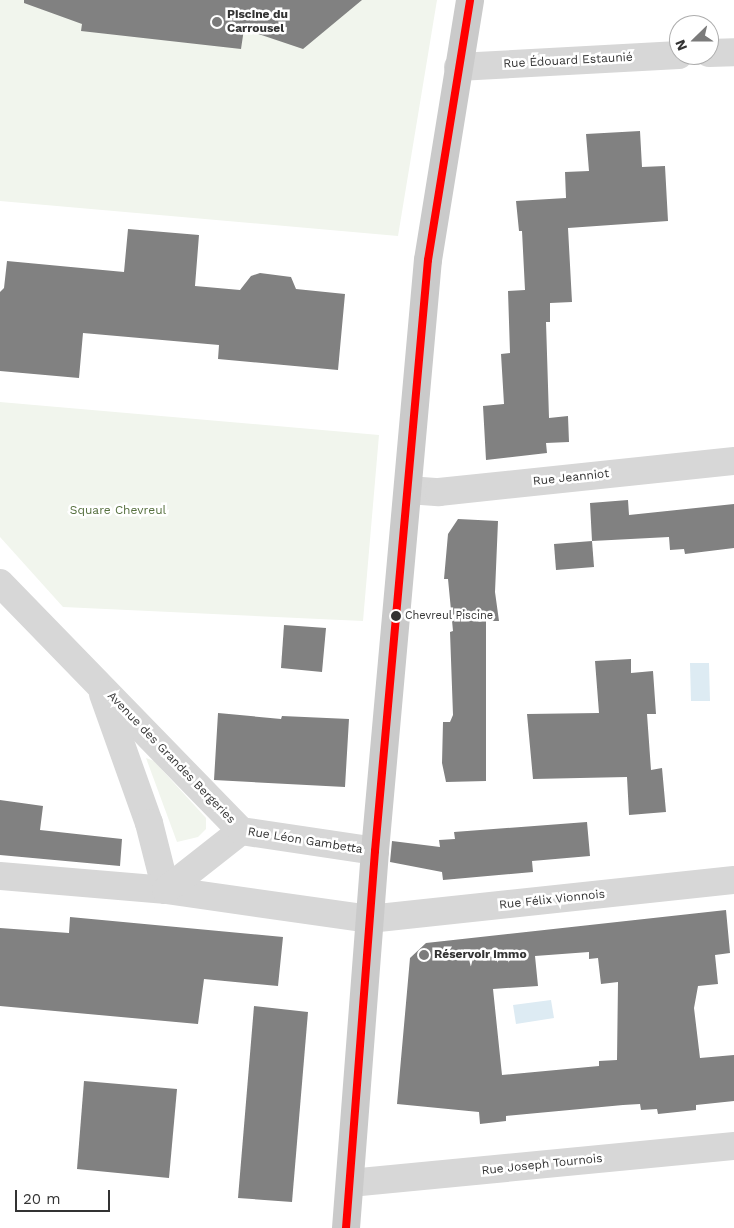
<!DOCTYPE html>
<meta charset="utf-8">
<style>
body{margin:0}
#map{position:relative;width:734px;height:1228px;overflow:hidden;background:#fff;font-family:"Work Sans",sans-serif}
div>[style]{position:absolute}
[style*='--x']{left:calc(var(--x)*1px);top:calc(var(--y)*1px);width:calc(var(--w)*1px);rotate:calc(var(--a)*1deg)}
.green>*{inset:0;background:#f1f5ed}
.water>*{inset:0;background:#ddebf3}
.building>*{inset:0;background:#818181}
.street>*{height:28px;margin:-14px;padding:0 14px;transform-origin:14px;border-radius:14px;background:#d7d7d7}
.primary>*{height:28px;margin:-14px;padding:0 14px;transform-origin:14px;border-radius:14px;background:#cacaca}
.bus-1>*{height:8px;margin:-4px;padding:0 4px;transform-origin:4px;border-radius:4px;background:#f00}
.dots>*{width:14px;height:14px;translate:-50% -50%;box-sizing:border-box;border:2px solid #fff;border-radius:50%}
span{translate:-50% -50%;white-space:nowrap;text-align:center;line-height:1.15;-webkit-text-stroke:5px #fff;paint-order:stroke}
.bus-label{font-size:11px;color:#333}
.left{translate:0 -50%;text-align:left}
.poi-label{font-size:12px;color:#333;font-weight:700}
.street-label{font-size:12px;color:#333}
.park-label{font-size:12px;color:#56703f}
.north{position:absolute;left:669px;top:15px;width:50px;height:50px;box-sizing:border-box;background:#fff;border:1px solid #adadad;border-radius:50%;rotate:248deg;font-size:14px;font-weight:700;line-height:20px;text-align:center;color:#333}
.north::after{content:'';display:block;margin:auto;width:18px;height:22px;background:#7a7a7a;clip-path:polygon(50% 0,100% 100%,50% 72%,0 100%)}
.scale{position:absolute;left:15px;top:1190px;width:95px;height:22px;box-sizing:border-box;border:2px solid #333;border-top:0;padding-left:6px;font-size:15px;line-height:18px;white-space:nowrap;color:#333;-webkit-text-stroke:4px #fff;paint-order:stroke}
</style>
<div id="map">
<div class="green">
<div style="clip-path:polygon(0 0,437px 0,398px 236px,0 201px)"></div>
<div style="clip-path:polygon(0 402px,379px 435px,363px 621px,63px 607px,0 537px)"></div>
<div style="clip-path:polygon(146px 758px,154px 761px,206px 818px,206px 829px,198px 837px,177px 842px)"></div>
</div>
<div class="water">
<div style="clip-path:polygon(690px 663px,709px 663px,710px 701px,691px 701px)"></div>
<div style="clip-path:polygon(551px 1000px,554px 1018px,516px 1024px,513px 1005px)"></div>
</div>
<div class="building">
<div style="clip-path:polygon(24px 0,362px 0,303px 49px,244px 29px,241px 49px,81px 31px,82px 24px,24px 3px)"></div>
<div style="clip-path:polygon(640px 131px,642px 167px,665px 166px,668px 221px,568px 228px,572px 302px,550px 303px,550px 322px,546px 322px,549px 418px,568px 416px,569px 442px,546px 443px,547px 453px,486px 460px,483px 406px,504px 404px,501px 354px,510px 353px,508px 291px,525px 290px,522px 231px,519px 231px,516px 201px,566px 198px,565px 172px,589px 171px,586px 134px)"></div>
<div style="clip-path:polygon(128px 229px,199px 235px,195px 286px,240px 290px,251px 276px,260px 273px,291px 277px,296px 289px,345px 294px,338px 370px,218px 359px,219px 345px,83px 333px,79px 378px,0 371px,0 292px,4px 288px,7px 261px,124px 272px)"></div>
<div style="clip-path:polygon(628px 500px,629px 515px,734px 504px,734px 548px,685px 554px,684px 549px,670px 550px,669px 537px,592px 541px,590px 503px)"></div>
<div style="clip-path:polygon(458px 519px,498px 521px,495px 592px,499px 621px,486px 621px,486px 781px,446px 782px,442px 763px,443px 722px,450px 722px,453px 715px,450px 632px,453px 631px,448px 579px,444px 579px,448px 534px)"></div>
<div style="clip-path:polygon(592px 541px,594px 567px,556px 570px,554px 544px)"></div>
<div style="clip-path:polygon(284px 625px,326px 628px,322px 672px,281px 668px)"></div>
<div style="clip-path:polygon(631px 659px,631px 673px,653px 671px,656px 714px,647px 714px,651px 770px,662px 768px,666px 812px,629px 815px,627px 777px,533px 779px,527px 714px,599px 713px,595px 661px)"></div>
<div style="clip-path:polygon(218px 713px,281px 719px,282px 716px,349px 719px,345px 787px,214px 780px)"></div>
<div style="clip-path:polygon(0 800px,43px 806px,40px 830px,122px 839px,120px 866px,0 855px)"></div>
<div style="clip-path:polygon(587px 822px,590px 856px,532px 861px,533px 872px,443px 880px,442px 872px,390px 862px,392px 841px,440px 847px,439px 840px,455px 839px,454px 832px)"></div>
<div style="clip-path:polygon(evenodd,726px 910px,730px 953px,715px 955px,718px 984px,698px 986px,694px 1008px,700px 1058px,734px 1055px,734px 1101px,696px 1105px,696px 1110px,658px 1114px,657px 1109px,641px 1110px,640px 1104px,623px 1105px,506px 1116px,506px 1121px,480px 1124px,479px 1112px,397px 1104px,410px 958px,426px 943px,726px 910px,589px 952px,589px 959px,598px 958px,601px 984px,618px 982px,617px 1060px,599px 1061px,599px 1066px,502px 1075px,493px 989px,538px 986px,535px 956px,589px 952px)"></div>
<div style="clip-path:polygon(70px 917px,283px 937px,278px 986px,204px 979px,198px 1024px,0 1006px,0 928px,69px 933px)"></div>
<div style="clip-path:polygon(254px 1006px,308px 1012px,292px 1202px,238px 1198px)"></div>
<div style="clip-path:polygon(84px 1081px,177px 1089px,169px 1178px,77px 1169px)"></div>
</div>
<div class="street">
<div style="--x:709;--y:53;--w:25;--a:-2"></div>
<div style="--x:458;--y:67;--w:221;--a:-3.1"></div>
<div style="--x:408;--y:490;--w:31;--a:4"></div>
<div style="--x:439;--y:492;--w:297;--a:-6"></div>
<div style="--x:0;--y:583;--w:346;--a:45.8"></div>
<div style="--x:103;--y:694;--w:137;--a:70.4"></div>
<div style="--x:149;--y:823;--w:69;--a:75.8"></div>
<div style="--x:0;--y:876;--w:167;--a:4.8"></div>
<div style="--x:166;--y:890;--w:205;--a:8.1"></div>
<div style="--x:369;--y:919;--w:367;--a:-6.1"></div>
<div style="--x:166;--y:890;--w:95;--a:-38.2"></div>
<div style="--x:241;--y:831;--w:135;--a:8.5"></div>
<div style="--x:350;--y:1183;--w:386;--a:-5.5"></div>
</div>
<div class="primary">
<div style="--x:346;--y:1228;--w:378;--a:-85.6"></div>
<div style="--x:375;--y:851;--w:593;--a:-84.88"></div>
<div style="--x:428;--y:260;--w:263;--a:-80.8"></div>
</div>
<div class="bus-1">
<div style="--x:346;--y:1228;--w:378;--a:-85.6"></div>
<div style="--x:375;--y:851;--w:593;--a:-84.88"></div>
<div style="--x:428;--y:260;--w:263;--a:-80.8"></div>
</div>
<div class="dots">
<div style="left:217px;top:22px;background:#7a7a7a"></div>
<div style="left:396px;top:616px;background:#333"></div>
<div style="left:424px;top:955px;background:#7a7a7a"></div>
</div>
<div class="bus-label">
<span class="left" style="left:405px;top:616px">Chevreul Piscine</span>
</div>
<div class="poi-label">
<span class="left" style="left:227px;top:22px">Piscine du<br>Carrousel</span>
<span class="left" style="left:434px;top:955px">Réservoir immo</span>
</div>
<div class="street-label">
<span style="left:568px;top:61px;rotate:-3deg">Rue Édouard Estaunié</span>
<span style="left:571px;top:478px;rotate:-6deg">Rue Jeanniot</span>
<span style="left:171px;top:758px;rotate:46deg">Avenue des Grandes Bergeries</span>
<span style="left:305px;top:841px;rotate:9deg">Rue Léon Gambetta</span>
<span style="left:552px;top:900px;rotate:-6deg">Rue Félix Vionnois</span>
<span style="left:542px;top:1165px;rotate:-6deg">Rue Joseph Tournois</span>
</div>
<div class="park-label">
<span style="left:118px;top:511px">Square Chevreul</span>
</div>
<div class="north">N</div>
<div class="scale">20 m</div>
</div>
